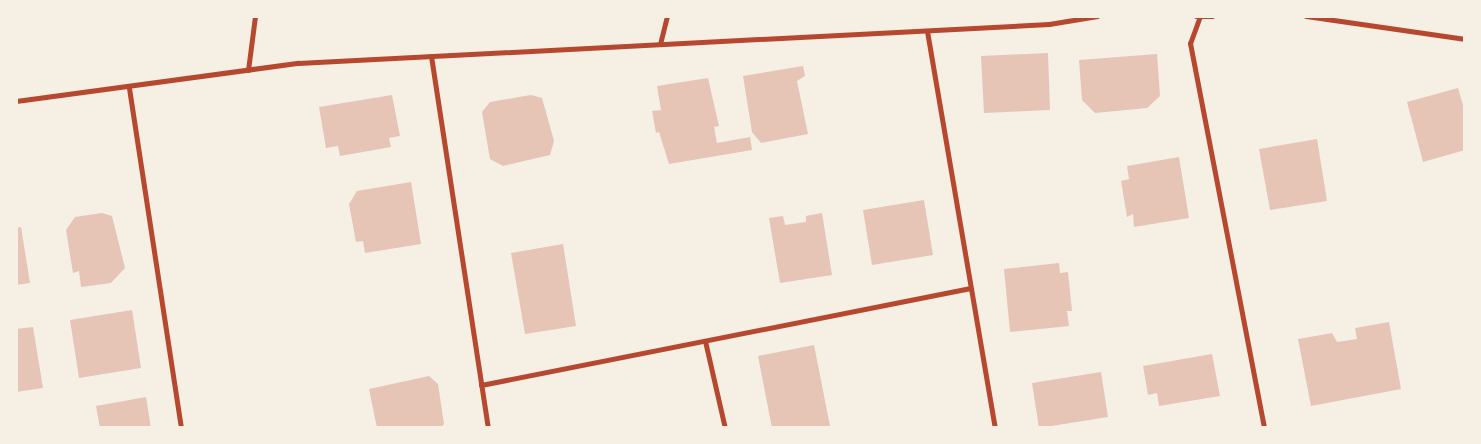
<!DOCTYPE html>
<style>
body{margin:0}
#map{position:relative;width:1481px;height:444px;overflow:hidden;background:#f6efe4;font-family:"Noto Serif",serif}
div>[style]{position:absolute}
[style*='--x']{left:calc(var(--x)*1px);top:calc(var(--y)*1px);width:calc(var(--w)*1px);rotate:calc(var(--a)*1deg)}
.building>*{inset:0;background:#e6c5b7}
.minor>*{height:5px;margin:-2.5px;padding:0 2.5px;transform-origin:2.5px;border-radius:2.5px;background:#b5482f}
span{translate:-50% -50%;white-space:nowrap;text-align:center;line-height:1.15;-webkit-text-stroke:4.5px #f6efe4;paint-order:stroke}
.frame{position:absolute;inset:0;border:18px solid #f6efe4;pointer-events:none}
</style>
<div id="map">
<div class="building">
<div style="clip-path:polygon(1048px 53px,1050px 110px,984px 113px,981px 56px)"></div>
<div style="clip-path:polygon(1157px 54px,1160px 96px,1147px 108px,1095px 113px,1082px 100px,1079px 60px)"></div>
<div style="clip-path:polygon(803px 66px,805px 76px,797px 81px,808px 134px,761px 143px,752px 132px,743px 76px)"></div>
<div style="clip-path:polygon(708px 78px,719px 126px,714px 127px,717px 143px,750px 137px,752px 150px,669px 164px,659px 132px,656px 133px,652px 111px,661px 110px,657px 86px)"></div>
<div style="clip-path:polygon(1458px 88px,1465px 112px,1465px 150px,1423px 162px,1407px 102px)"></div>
<div style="clip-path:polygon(392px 95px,400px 136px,389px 138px,391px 147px,340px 156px,338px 146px,326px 148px,319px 107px)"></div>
<div style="clip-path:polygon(531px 95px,542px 98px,554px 141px,550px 155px,503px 166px,490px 159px,482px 112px,490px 102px)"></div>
<div style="clip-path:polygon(1317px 139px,1327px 201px,1270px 210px,1259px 149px)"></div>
<div style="clip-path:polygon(1179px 157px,1189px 218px,1134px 227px,1133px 214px,1127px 217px,1121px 181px,1129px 179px,1127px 166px)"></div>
<div style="clip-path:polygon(411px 182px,421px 244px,365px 253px,363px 241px,356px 242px,349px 204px,357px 191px)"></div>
<div style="clip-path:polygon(924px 200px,933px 255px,872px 265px,863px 210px)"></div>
<div style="clip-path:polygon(102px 213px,112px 216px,125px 268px,111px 283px,81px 287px,79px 271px,73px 273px,66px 230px,75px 217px)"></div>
<div style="clip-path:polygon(822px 213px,832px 275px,780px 283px,769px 218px,783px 216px,785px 225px,806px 222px,806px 216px)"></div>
<div style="clip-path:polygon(21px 227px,30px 283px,16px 285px,16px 228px)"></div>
<div style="clip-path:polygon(563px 244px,576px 326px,525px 334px,511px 253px)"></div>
<div style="clip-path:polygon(1059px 263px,1060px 273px,1068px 272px,1072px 311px,1067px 311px,1069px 326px,1010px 332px,1004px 269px)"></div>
<div style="clip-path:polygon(132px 310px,141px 368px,79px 378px,70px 320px)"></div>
<div style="clip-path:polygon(1389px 322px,1401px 389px,1311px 406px,1298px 339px,1332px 333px,1337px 342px,1357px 339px,1355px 328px)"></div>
<div style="clip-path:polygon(33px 327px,43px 388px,16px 392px,16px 329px)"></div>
<div style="clip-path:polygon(814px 345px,830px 426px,772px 428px,758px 356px)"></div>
<div style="clip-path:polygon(1212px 354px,1220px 396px,1159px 406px,1157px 393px,1148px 395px,1143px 366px)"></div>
<div style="clip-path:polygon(1101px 372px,1108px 417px,1039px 428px,1032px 383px)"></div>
<div style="clip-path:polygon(429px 376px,438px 384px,444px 424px,441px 428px,377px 428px,369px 389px)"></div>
<div style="clip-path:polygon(146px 397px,151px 428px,100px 428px,96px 406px)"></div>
</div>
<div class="minor">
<div style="--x:1196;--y:16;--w:16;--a:0"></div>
<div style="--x:1200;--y:16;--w:29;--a:110"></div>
<div style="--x:1190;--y:43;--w:392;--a:79.1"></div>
<div style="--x:1306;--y:16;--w:161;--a:8.2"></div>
<div style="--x:927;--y:31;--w:403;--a:80.3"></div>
<div style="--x:660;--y:44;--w:29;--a:-76"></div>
<div style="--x:431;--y:56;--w:376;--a:81.3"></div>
<div style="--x:248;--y:70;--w:54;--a:-82.6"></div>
<div style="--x:129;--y:88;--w:344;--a:81.3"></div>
<div style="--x:16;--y:101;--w:285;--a:-7.7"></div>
<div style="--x:298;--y:63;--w:752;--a:-2.97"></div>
<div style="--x:1049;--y:24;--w:49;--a:-9.5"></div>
<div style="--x:705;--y:341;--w:89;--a:77.1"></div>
<div style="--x:481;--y:385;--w:499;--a:-11.2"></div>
</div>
<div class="frame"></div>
</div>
